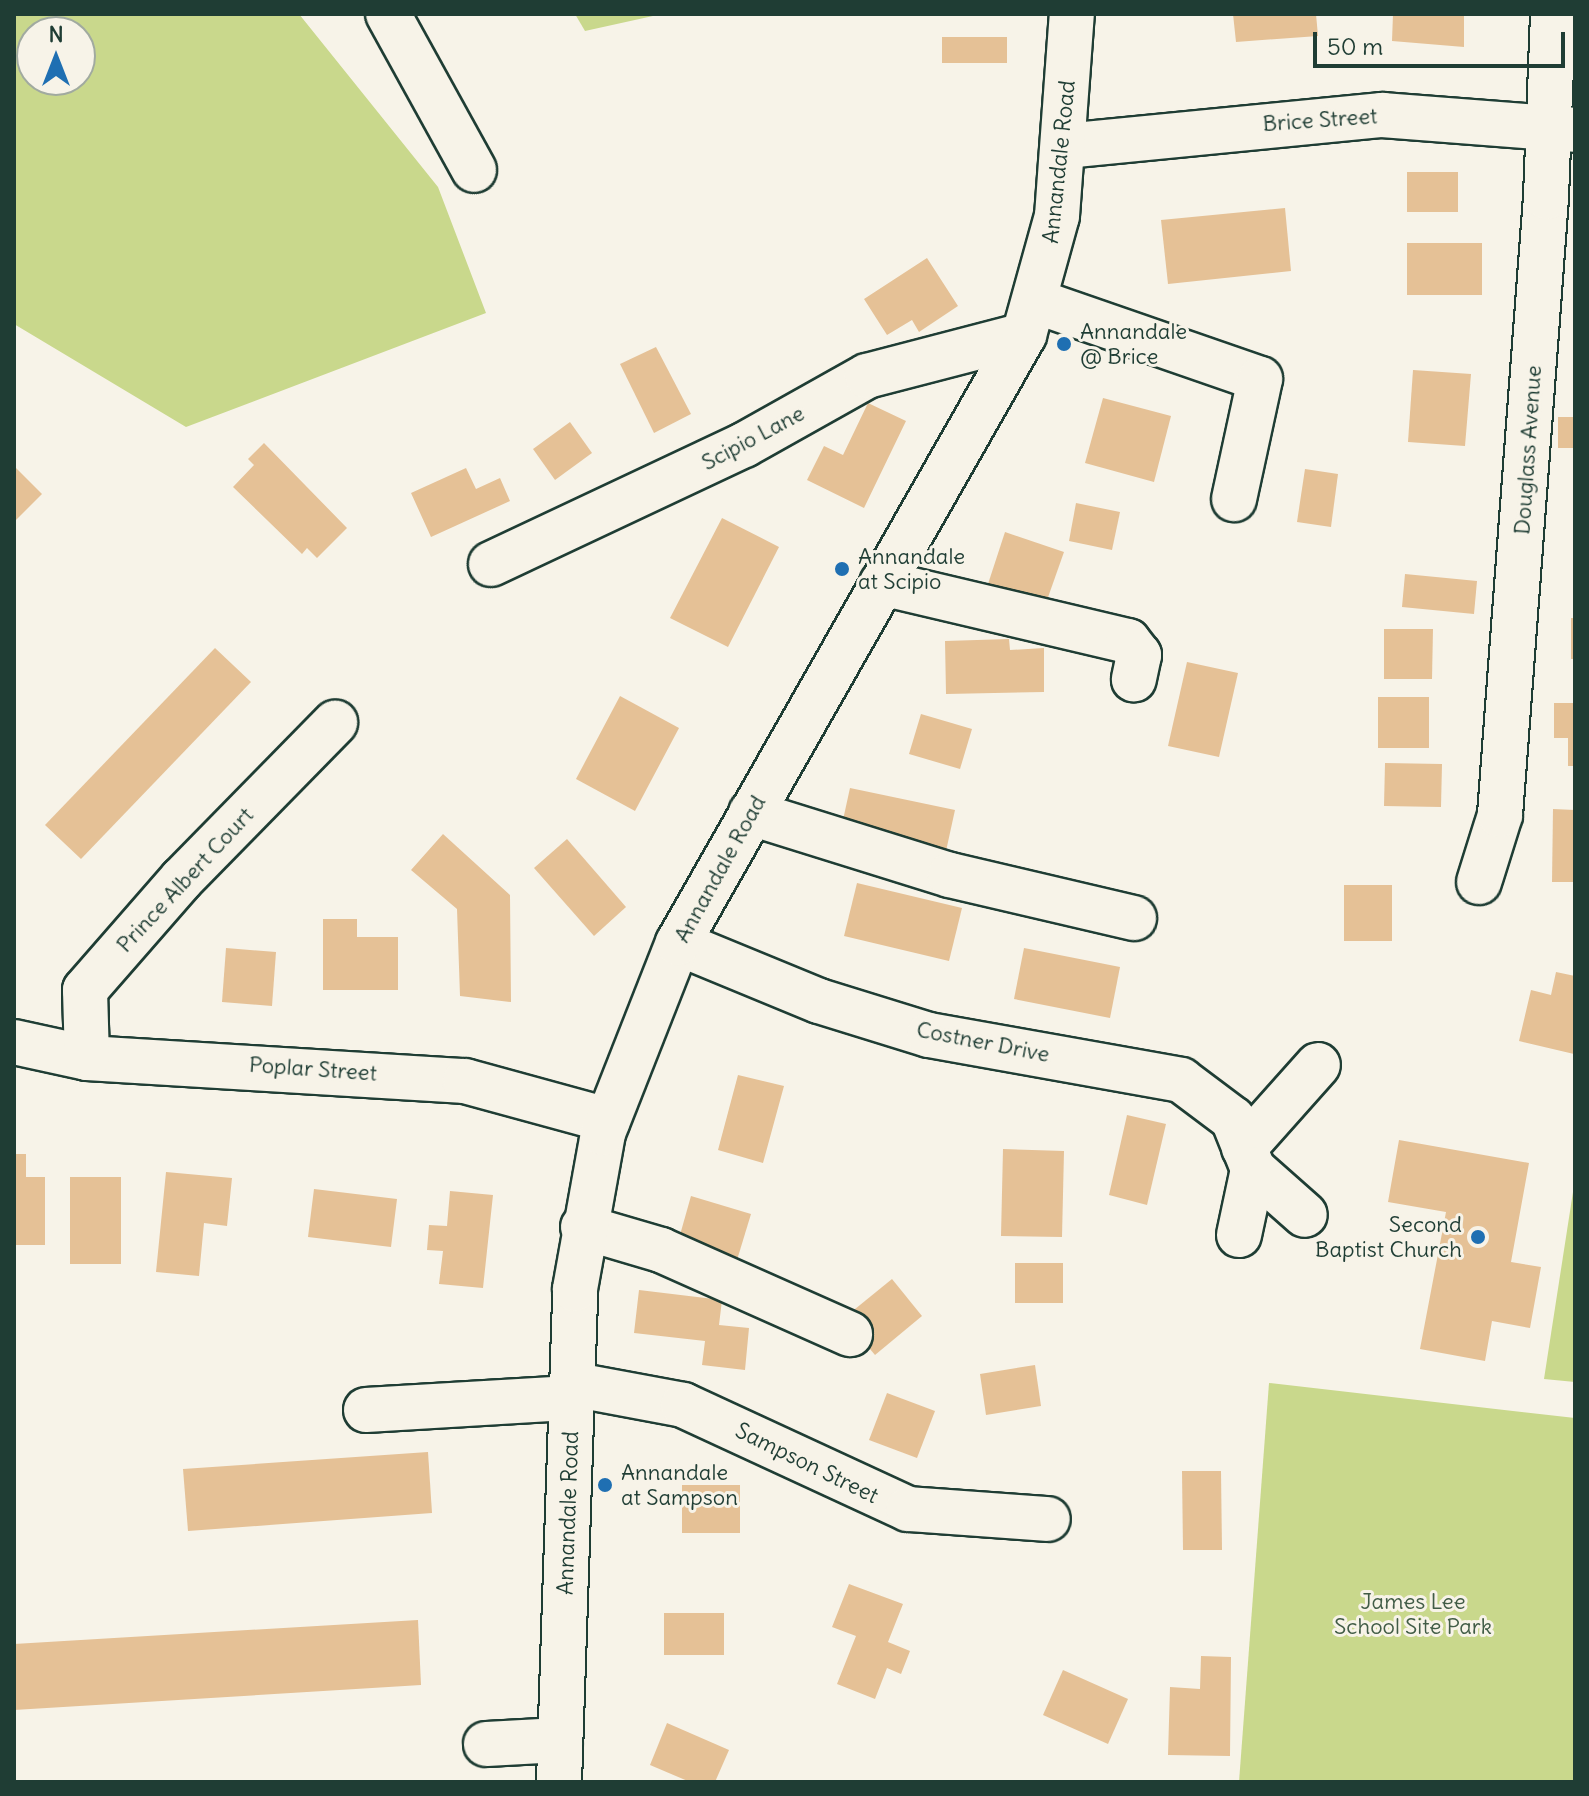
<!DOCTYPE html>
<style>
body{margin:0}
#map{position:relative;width:1589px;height:1796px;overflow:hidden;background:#f7f3e8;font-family:Delius,sans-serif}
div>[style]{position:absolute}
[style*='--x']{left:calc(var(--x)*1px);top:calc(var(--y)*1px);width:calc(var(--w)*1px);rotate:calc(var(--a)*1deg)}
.green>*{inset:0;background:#c9d88c}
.building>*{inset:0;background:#e5c196}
.roads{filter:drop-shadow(2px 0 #1f3d34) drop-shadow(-2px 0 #1f3d34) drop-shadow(0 2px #1f3d34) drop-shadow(0 -2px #1f3d34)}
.minor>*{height:44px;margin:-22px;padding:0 22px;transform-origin:22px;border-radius:22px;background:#f7f3e8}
.major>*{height:44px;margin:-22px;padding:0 22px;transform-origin:22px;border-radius:22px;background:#f7f3e8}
.dots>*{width:22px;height:22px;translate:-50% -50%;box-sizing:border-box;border:4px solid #f7f3e8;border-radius:50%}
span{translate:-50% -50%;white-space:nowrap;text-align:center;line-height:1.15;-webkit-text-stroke:6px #f7f3e8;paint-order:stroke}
.street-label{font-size:22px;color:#1f3d34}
.poi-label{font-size:22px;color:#1f3d34}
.left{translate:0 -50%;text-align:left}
.right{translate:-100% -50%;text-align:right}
.park-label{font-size:22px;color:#415c46}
.frame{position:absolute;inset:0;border:16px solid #1f3d34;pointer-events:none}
.north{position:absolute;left:16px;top:16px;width:80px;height:80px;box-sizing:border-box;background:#f7f3e8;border:2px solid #a1aaa0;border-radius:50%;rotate:0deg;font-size:22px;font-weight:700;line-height:32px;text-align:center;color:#1f3d34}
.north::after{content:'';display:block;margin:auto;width:28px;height:36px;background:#1f6fb2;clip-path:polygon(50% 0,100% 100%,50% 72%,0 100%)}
.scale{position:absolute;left:1313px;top:32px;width:252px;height:36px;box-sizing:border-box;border:4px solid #1f3d34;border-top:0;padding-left:10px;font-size:24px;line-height:28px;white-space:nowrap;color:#1f3d34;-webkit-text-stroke:6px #f7f3e8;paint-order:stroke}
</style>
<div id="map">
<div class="green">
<div style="clip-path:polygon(evenodd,14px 14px,299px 14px,438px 187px,486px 313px,186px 427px,14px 324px,14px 14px,80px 32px,80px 80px,32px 80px,32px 32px,80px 32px)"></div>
<div style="clip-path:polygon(575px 14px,662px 14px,585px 31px)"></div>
<div style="clip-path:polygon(1575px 1179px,1575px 1382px,1544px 1379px)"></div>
<div style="clip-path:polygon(1269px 1383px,1575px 1418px,1575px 1782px,1239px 1782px)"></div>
</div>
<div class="building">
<div style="clip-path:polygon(1233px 14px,1316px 14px,1318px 36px,1236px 42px)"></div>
<div style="clip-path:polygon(1393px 14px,1464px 14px,1464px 47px,1392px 41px)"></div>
<div style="clip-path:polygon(942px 37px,1007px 37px,1007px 63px,942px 63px)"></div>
<div style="clip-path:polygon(1407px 172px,1458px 172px,1458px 212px,1407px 212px)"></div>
<div style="clip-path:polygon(1285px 208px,1291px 271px,1168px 284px,1161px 220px)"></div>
<div style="clip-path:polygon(1407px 243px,1482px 243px,1482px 295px,1407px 295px)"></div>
<div style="clip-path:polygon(927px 258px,958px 306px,919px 332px,912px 320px,887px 335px,864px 299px)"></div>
<div style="clip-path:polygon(656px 347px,691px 414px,654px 433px,620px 364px)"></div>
<div style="clip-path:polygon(1413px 370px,1471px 374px,1465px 446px,1408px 442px)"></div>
<div style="clip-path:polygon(1103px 398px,1171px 416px,1154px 482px,1085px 463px)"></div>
<div style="clip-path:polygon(868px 403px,906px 421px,864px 508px,807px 480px,824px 446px,843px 455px)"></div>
<div style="clip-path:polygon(1558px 417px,1575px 417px,1575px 448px,1558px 448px)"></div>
<div style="clip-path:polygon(570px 422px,592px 453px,555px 480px,533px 449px)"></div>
<div style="clip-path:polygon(264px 443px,347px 528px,317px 558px,307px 548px,302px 554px,233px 487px,254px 465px,248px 459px)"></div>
<div style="clip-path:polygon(14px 466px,42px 494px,14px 522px)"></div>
<div style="clip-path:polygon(466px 468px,476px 489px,500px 478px,510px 501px,431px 537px,411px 493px)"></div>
<div style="clip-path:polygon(1305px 469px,1338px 474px,1331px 527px,1297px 522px)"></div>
<div style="clip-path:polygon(1076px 503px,1120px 512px,1112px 550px,1069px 541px)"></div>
<div style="clip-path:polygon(722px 518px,779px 547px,728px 647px,670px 618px)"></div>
<div style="clip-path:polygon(1005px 532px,1064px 552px,1046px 603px,988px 584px)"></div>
<div style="clip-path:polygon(1405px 574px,1477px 581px,1474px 614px,1402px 607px)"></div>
<div style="clip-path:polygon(1571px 618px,1575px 618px,1575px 659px,1571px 659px)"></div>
<div style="clip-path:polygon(1384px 629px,1433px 629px,1432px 679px,1384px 679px)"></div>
<div style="clip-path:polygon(1009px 639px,1010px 650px,1044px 648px,1044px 692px,946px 694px,945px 641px)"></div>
<div style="clip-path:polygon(215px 648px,251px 682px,81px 859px,45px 825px)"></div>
<div style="clip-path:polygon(1187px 662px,1238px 673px,1219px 757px,1168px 746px)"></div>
<div style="clip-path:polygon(620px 696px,679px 728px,635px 811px,576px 779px)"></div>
<div style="clip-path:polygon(1378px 697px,1429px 697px,1429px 748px,1378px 748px)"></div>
<div style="clip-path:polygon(1554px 703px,1575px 703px,1575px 766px,1568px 766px,1568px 738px,1554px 738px)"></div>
<div style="clip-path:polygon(921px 714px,972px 729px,960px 769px,909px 754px)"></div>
<div style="clip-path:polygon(1385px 763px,1442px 764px,1441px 807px,1384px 806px)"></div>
<div style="clip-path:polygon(850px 788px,955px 810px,946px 851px,841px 829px)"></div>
<div style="clip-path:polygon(1553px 809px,1575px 810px,1575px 882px,1552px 882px)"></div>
<div style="clip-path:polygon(443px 834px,510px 895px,511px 1002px,460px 996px,457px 909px,411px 870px)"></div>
<div style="clip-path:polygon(567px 839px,626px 907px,594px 936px,534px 868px)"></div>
<div style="clip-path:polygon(857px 883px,962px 908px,949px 961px,844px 936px)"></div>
<div style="clip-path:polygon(1344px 885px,1392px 885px,1392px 941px,1344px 941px)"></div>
<div style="clip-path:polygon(323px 919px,357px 919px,357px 937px,398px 937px,398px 990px,323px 990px)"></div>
<div style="clip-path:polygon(226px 948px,276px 952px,272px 1006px,222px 1002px)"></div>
<div style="clip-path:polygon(1024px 948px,1120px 967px,1110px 1018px,1014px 999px)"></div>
<div style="clip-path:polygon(1556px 972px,1575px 976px,1574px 1054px,1519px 1041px,1531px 990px,1551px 995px)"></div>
<div style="clip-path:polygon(738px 1075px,784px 1086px,763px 1163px,718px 1150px)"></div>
<div style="clip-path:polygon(1127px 1115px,1166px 1124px,1147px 1205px,1109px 1195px)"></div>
<div style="clip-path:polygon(1399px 1140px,1529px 1163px,1511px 1262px,1541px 1267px,1530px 1328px,1492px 1321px,1485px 1361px,1420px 1349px,1446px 1212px,1388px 1202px)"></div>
<div style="clip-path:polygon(1003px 1149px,1064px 1151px,1062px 1237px,1001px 1236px)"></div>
<div style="clip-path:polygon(14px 1154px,26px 1154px,26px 1177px,45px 1177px,45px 1245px,14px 1245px)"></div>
<div style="clip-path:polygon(166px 1172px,232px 1178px,227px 1226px,204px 1223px,199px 1276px,156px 1272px)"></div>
<div style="clip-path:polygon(70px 1177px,121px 1177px,121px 1264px,70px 1264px)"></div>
<div style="clip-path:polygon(314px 1189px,397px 1199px,391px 1247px,308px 1237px)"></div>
<div style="clip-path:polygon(450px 1191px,493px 1195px,483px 1288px,439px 1284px,443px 1251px,427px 1250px,429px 1225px,447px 1226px)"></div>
<div style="clip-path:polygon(691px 1196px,751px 1214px,737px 1260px,678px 1242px)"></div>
<div style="clip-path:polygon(1015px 1263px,1063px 1263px,1063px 1303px,1015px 1303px)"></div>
<div style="clip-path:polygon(892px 1279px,922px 1316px,875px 1355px,844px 1318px)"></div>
<div style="clip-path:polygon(639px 1290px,722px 1300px,719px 1325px,749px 1328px,745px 1370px,702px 1365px,705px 1341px,634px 1333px)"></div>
<div style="clip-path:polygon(1035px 1365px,1041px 1406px,986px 1415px,980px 1374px)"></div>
<div style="clip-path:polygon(887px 1393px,935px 1411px,917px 1458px,869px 1440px)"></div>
<div style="clip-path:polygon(428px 1452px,432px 1513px,188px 1531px,183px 1469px)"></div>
<div style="clip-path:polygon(1182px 1471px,1221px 1471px,1222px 1550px,1183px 1550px)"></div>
<div style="clip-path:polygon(682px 1485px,740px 1485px,740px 1533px,682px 1533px)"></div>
<div style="clip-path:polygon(849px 1584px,903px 1604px,888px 1642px,910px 1651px,901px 1674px,887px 1668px,875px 1699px,837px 1684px,856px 1636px,832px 1627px)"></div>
<div style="clip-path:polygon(664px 1613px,724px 1613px,724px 1655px,664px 1655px)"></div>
<div style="clip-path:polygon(418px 1620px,421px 1685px,14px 1710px,14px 1644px)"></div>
<div style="clip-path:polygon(1201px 1656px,1231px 1657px,1230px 1756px,1168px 1755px,1170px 1687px,1200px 1689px)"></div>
<div style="clip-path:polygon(1063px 1670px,1128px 1699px,1108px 1744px,1043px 1715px)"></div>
<div style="clip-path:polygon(667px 1723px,729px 1750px,715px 1782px,690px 1782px,650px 1765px)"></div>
</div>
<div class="roads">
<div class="minor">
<div style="--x:388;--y:14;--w:178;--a:61.1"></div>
<div style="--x:1065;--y:146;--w:319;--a:-5.6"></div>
<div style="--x:1382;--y:115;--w:194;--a:4.4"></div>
<div style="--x:1035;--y:301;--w:238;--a:19.1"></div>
<div style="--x:1260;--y:379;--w:123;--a:102.2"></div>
<div style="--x:491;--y:564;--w:280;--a:-25.2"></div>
<div style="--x:744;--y:445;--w:141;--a:-29.3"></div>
<div style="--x:867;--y:376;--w:162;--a:-14.6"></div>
<div style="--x:882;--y:583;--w:253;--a:13.3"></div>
<div style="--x:1128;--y:641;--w:18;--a:52"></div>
<div style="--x:1139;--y:655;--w:25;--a:102"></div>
<div style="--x:751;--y:813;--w:208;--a:17.3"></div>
<div style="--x:950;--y:875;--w:189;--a:13.2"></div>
<div style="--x:1479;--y:882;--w:70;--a:-72.6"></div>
<div style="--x:1500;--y:815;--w:620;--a:-85.74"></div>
<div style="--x:1546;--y:197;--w:183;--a:-87.8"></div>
<div style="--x:678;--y:943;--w:152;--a:22.4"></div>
<div style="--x:819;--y:1001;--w:115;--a:17.2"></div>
<div style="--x:929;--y:1035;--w:256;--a:10.1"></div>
<div style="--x:1181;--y:1080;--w:65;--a:36.9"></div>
<div style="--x:1233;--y:1119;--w:54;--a:68.2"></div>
<div style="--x:1253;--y:1169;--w:69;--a:41.5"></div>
<div style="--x:14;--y:1042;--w:75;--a:12.4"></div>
<div style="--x:87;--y:1058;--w:379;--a:3.5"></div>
<div style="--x:465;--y:1081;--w:148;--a:15.3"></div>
<div style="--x:87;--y:1058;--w:68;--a:-91.7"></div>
<div style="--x:85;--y:990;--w:147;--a:-48.9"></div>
<div style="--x:182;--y:879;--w:219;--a:-45.6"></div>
<div style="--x:1244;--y:1148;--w:111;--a:-48.3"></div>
<div style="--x:583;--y:1227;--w:81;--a:16.4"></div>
<div style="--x:661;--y:1250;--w:207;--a:24"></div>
<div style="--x:1239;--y:1235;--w:67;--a:-78"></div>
<div style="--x:571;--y:1384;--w:114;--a:10.6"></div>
<div style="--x:683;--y:1405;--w:248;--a:24.8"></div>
<div style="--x:908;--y:1509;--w:140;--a:4.1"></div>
<div style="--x:366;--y:1410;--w:205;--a:-3.4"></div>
<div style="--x:486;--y:1744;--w:74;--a:-3.1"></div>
</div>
<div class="major">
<div style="--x:559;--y:1782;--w:493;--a:-88.1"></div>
<div style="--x:575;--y:1289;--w:158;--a:-79.8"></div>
<div style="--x:603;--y:1133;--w:204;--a:-68.5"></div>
<div style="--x:678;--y:943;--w:700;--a:-60.36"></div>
<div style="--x:1024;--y:335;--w:123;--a:-74.5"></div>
<div style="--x:1057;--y:216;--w:203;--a:-85.8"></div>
</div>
</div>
<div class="dots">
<div style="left:1064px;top:344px;background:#1f6fb2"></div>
<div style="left:842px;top:569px;background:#1f6fb2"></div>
<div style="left:1478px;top:1237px;background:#1f6fb2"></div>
<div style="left:605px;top:1485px;background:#1f6fb2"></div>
</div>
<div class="street-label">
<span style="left:1320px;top:120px;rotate:-4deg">Brice Street</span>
<span style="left:1059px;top:162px;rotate:-84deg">Annandale Road</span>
<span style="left:753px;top:438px;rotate:-28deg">Scipio Lane</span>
<span style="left:1528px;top:450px;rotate:-86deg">Douglass Avenue</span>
<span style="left:720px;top:869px;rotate:-61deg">Annandale Road</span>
<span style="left:185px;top:880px;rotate:-47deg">Prince Albert Court</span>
<span style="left:983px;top:1042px;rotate:11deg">Costner Drive</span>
<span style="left:313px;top:1069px;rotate:4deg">Poplar Street</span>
<span style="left:807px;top:1463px;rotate:26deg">Sampson Street</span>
<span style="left:568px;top:1513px;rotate:-88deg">Annandale Road</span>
</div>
<div class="poi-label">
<span class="left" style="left:1080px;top:344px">Annandale<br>@ Brice</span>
<span class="left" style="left:858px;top:569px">Annandale<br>at Scipio</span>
<span class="right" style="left:1462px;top:1237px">Second<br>Baptist Church</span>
<span class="left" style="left:621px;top:1485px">Annandale<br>at Sampson</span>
</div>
<div class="park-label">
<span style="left:1413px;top:1614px">James Lee<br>School Site Park</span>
</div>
<div class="frame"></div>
<div class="north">N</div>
<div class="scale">50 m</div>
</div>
